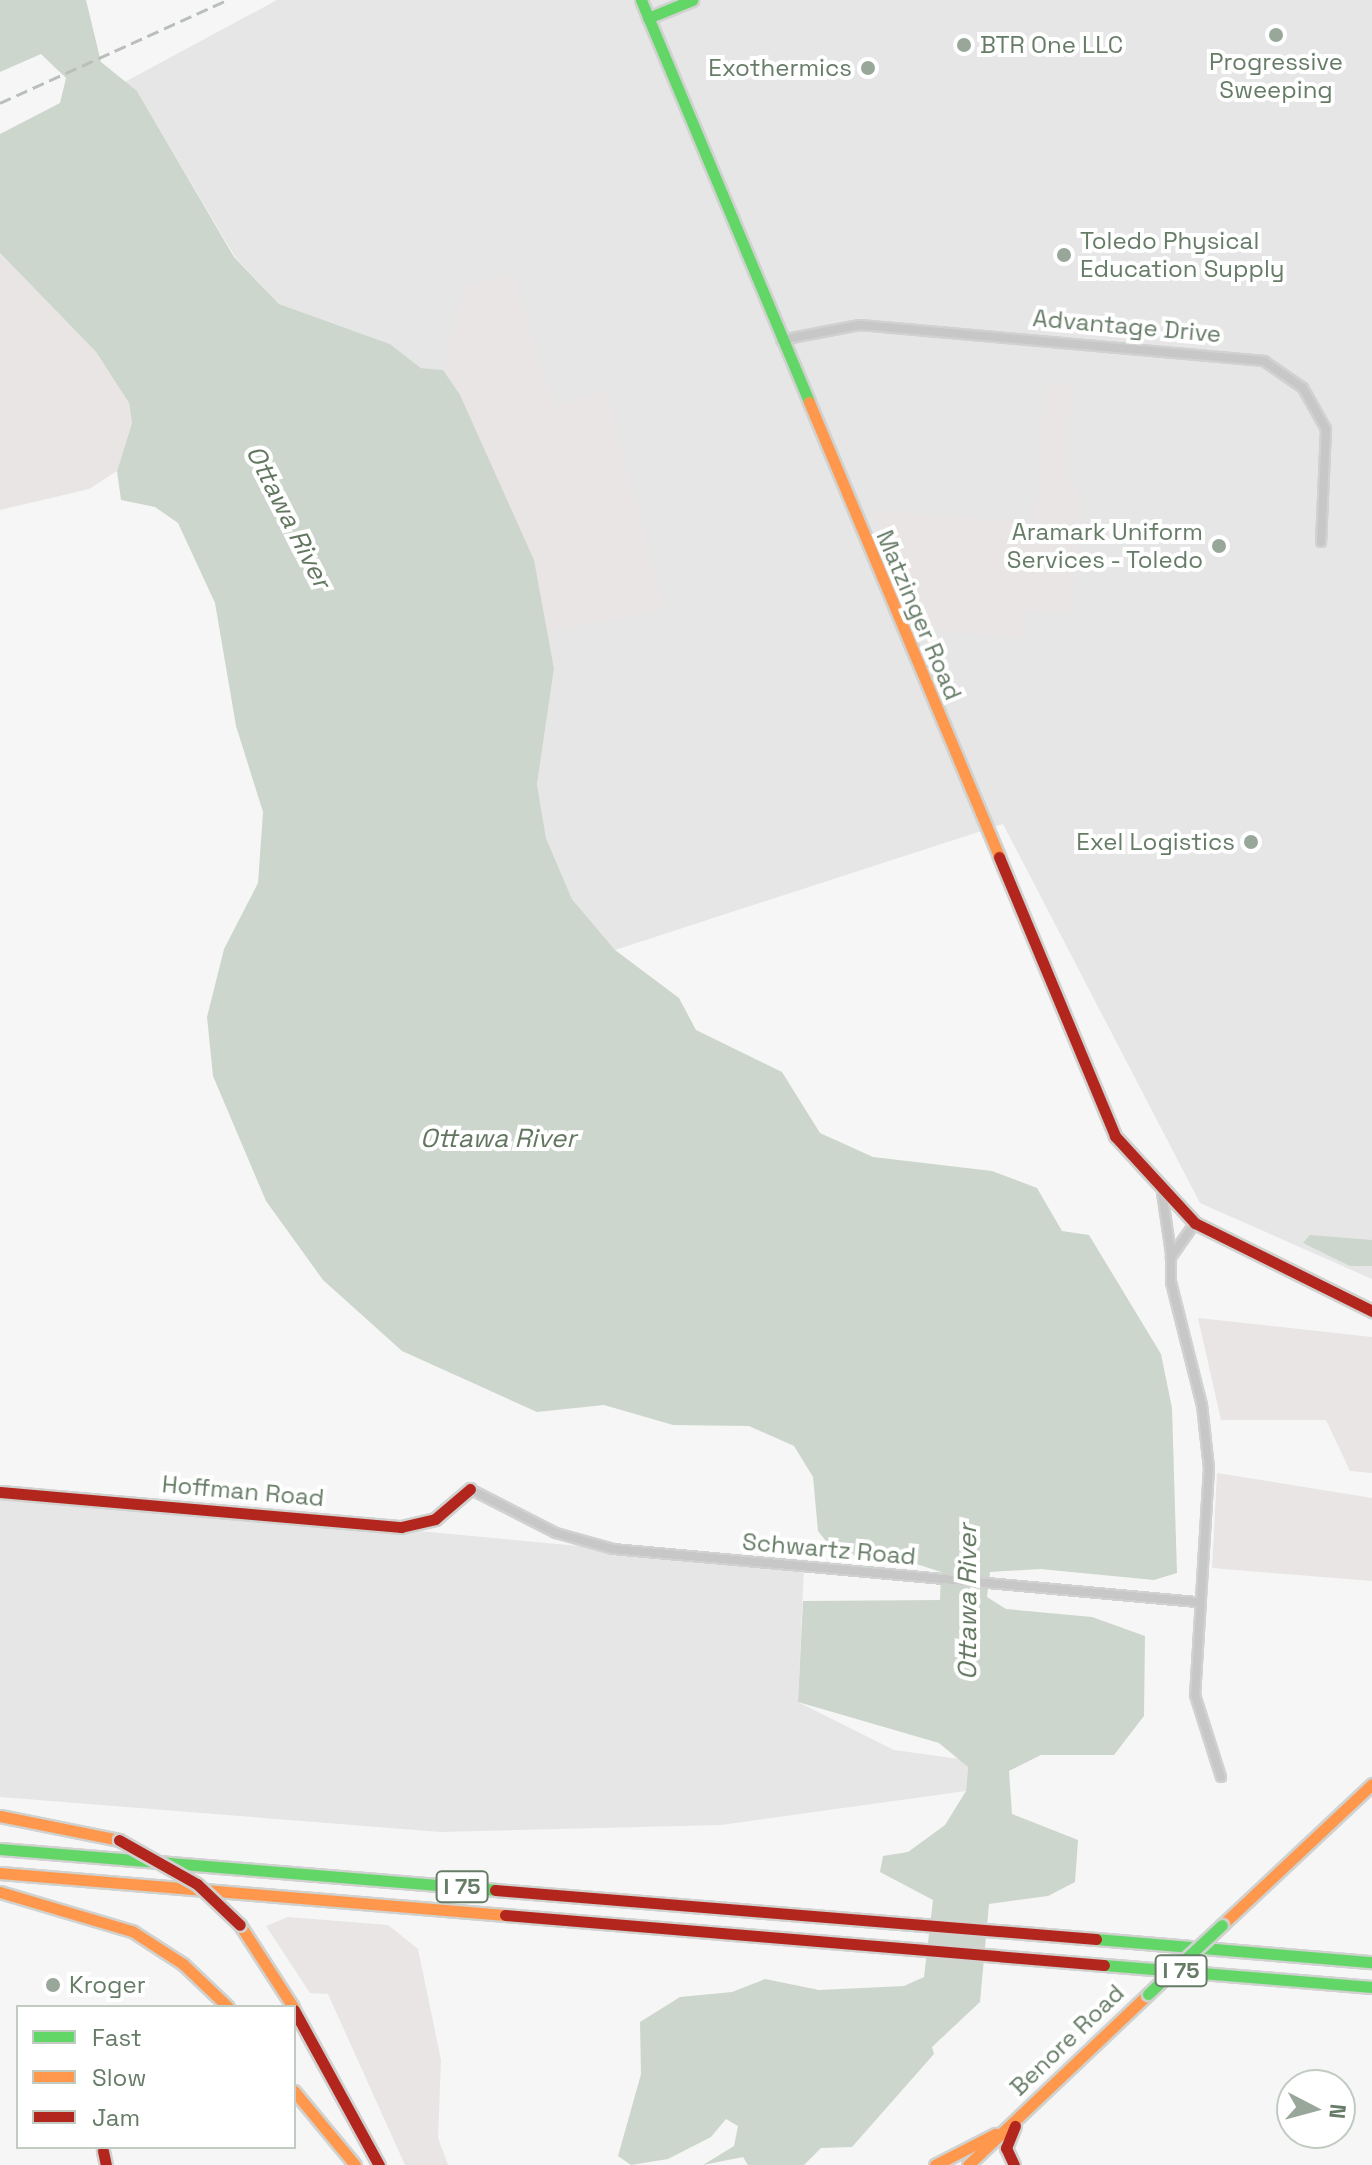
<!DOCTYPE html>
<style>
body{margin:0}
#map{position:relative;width:1372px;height:2165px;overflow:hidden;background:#f6f6f6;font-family:"Space Grotesk",sans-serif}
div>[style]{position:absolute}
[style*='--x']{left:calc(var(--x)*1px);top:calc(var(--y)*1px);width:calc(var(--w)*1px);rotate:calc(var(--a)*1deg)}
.built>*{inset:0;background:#e5e6e5}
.green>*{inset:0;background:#e8e5e4}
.water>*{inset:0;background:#cdd6cd}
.roads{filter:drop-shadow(2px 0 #d0d2d0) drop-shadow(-2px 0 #d0d2d0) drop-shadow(0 2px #d0d2d0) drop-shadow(0 -2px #d0d2d0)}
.street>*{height:8px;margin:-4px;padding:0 4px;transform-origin:4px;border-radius:4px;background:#c6c7c6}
.fast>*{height:11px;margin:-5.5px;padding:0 5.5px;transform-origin:5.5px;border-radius:5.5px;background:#63d668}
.slow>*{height:11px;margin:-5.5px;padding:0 5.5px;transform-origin:5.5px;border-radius:5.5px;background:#ff974d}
.jam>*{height:11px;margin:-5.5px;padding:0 5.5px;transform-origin:5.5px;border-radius:5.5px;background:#b3261e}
.rail>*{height:3px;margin-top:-1.5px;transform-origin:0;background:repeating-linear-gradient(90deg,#bbbfbc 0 12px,transparent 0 18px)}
.bridges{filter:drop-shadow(2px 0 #d0d2d0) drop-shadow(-2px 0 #d0d2d0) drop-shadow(0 2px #d0d2d0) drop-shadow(0 -2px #d0d2d0)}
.fast-bridge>*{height:11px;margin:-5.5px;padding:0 5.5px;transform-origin:5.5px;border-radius:5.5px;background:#63d668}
.jam-bridge>*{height:11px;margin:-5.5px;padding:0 5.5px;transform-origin:5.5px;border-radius:5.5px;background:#b3261e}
.dots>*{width:22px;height:22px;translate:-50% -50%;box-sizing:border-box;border:4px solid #fff;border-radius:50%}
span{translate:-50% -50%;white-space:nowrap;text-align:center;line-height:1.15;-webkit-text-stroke:8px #fff;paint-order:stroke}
.shield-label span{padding:2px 6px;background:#fff;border:2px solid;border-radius:6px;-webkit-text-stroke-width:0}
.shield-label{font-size:22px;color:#667c67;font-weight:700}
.poi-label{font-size:24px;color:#667c67}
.left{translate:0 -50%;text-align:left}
.right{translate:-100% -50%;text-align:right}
.street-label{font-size:24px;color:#667c67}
.water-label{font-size:26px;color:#637760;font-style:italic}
.legend{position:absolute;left:16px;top:2005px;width:280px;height:144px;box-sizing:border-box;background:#fff;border:2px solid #c2cbc2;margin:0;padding:10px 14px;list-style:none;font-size:24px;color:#667c67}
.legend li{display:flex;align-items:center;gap:16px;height:40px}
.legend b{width:40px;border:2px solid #c2cbc2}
.north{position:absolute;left:1276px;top:2069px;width:80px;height:80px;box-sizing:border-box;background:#fff;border:2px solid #c2cbc2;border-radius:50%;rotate:96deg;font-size:22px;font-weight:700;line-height:32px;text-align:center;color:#667c67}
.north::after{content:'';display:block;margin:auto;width:28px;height:36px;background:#98a799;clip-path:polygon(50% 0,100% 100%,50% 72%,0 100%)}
</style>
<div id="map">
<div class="built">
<div style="clip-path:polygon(277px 0,1372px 0,1372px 1279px,1200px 1203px,1003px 824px,615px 950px,572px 899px,546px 838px,537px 784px,554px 669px,539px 611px,443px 370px,421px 368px,390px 344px,279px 304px,235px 257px,137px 91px,121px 84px)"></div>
<div style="clip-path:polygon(0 1492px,804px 1567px,798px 1702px,894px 1750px,959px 1759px,968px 1767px,966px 1791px,721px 1825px,441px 1832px,0 1797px)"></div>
</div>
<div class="green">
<div style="clip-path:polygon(0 253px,96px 352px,129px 403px,132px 423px,117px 471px,89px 489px,0 510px)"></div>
<div style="clip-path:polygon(512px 272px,554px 406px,606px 391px,665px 610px,544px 632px,534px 560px,443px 370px,463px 289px)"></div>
<div style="clip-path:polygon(1045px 384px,1071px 386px,1067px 475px,1082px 501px,1072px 613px,1025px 610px,1022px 639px,919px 629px,873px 511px,1035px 522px)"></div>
<div style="clip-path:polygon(1198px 1318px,1372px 1337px,1372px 1473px,1350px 1471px,1326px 1420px,1221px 1420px)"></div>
<div style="clip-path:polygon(1217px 1473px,1372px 1498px,1372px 1581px,1212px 1568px)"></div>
<div style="clip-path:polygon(288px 1917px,388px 1925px,418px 1949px,441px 2060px,438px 2138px,448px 2165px,405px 2165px,328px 1994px,310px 1993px,266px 1926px)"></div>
</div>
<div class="water">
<div style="clip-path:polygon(0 0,86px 0,101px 62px,137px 91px,234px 257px,279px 304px,390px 344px,421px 368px,443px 370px,460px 395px,534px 560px,554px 669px,537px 784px,546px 838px,572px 899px,615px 950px,679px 998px,696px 1030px,782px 1072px,820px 1133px,873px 1157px,992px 1171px,1037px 1188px,1062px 1231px,1089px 1235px,1161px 1354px,1172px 1408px,1177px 1573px,1154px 1580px,1040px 1569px,990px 1572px,987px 1597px,1006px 1609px,1092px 1617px,1145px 1636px,1144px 1716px,1114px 1755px,1041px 1755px,1009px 1771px,1012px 1814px,1078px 1840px,1075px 1882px,1048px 1896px,989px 1904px,980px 2002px,932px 2047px,934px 2054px,852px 2147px,821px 2148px,804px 2165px,748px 2165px,743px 2157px,703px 2165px,734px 2146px,738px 2126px,726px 2119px,711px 2137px,668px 2159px,631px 2165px,618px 2156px,641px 2074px,640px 2022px,680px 1997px,732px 1992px,765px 1979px,819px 1990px,904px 1986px,924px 1977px,933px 1900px,880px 1872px,883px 1856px,908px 1852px,945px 1825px,966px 1791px,968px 1767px,939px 1743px,798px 1702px,803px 1601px,940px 1600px,941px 1572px,895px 1557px,837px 1555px,818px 1531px,813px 1477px,794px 1446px,749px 1426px,673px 1425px,604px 1405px,537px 1412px,402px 1351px,323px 1280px,266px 1201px,213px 1076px,207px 1017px,224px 949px,258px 883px,263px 812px,236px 726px,215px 603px,178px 523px,155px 507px,121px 500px,117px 471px,132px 423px,129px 403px,96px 352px,0 253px,0 134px,60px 103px,66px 78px,41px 54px,0 72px)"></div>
<div style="clip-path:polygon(1310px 1235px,1372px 1240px,1372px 1266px,1350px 1266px,1303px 1243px)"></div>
</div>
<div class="roads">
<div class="street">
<div style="--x:781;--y:340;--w:80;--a:-10.8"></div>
<div style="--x:860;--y:325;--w:406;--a:5.1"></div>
<div style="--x:1264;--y:361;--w:47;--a:34.7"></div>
<div style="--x:1303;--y:388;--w:47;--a:60.7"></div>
<div style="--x:1326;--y:429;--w:113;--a:92.5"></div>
<div style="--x:1162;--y:1192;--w:63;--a:81.7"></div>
<div style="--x:1195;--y:1223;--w:42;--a:125.2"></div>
<div style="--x:1171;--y:1257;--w:25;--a:90"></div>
<div style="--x:1171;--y:1282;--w:127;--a:75.9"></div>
<div style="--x:1202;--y:1405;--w:63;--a:83.7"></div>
<div style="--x:1209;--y:1468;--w:227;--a:93.5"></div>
<div style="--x:1195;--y:1695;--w:86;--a:72.4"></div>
<div style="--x:470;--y:1489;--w:97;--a:27.1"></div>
<div style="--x:556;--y:1533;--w:59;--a:15.7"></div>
<div style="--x:613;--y:1549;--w:586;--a:5.19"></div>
</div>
<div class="fast">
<div style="--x:641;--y:0;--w:436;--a:67.3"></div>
<div style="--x:648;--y:18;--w:48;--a:-22.2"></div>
<div style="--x:0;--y:1849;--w:497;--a:4.7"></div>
<div style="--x:1096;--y:1939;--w:277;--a:4.8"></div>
<div style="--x:1104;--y:1965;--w:269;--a:4.7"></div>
</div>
<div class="slow">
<div style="--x:809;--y:402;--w:493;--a:67.3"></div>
<div style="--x:0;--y:1816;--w:121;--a:11.4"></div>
<div style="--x:0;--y:1873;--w:507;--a:4.75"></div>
<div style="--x:0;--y:1892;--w:138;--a:16.5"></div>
<div style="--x:132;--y:1931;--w:61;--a:32.9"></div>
<div style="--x:183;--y:1964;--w:62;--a:43.7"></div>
<div style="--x:240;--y:1925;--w:98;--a:57.1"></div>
<div style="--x:1222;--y:1925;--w:206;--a:-43.2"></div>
<div style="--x:294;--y:2091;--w:96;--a:50.5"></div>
<div style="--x:935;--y:2165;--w:68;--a:-27.3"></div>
<div style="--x:968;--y:2165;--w:248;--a:-43.5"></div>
</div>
<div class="jam">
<div style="--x:999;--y:857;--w:302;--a:67.4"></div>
<div style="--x:1115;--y:1136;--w:118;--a:47.4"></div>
<div style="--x:1195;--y:1223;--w:198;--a:26.4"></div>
<div style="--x:0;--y:1492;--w:403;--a:5"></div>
<div style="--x:401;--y:1527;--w:35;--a:-13"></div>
<div style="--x:435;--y:1519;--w:46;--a:-40.6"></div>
<div style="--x:495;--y:1890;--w:603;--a:4.66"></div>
<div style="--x:505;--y:1915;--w:601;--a:4.77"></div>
<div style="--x:294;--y:2010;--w:177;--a:61.3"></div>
<div style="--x:103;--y:2151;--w:14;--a:78"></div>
<div style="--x:1014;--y:2165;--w:19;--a:-115"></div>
<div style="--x:1006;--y:2148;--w:24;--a:-68"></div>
</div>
</div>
<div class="rail">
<div style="--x:0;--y:103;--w:249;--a:-24.4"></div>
</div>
<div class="bridges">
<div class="fast-bridge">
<div style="--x:1148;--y:1994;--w:101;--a:-43"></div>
</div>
<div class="jam-bridge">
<div style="--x:119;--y:1840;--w:90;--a:29.4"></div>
<div style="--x:197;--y:1884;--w:59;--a:43.6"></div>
</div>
</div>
<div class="dots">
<div style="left:1276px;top:35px;background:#98a799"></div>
<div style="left:964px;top:45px;background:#98a799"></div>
<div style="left:868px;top:68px;background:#98a799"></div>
<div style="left:1064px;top:255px;background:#98a799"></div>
<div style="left:1219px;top:546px;background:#98a799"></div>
<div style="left:1251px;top:842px;background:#98a799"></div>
<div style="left:53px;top:1985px;background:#98a799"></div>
</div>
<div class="shield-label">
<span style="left:462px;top:1887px">I 75</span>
<span style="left:1181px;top:1971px">I 75</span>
</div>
<div class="poi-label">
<span class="left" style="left:980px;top:45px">BTR One LLC</span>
<span style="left:1276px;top:76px">Progressive<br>Sweeping</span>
<span class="right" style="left:852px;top:68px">Exothermics</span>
<span class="left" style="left:1080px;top:255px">Toledo Physical<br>Education Supply</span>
<span class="right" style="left:1203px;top:546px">Aramark Uniform<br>Services - Toledo</span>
<span class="right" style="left:1235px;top:842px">Exel Logistics</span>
<span class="left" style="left:69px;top:1985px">Kroger</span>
</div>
<div class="street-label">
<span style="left:1127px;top:326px;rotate:5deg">Advantage Drive</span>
<span style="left:919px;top:615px;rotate:67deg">Matzinger Road</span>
<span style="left:243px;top:1491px;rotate:5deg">Hoffman Road</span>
<span style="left:829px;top:1549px;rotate:5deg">Schwartz Road</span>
<span style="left:1067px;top:2040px;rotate:-44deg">Benore Road</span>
</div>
<div class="water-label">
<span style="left:288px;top:517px;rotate:63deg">Ottawa River</span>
<span style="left:498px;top:1139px">Ottawa River</span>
<span style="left:968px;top:1602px;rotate:-90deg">Ottawa River</span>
</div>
<ul class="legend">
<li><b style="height:10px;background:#63d668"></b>Fast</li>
<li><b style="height:10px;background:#ff974d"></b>Slow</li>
<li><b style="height:10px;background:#b3261e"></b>Jam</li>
</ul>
<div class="north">N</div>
</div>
